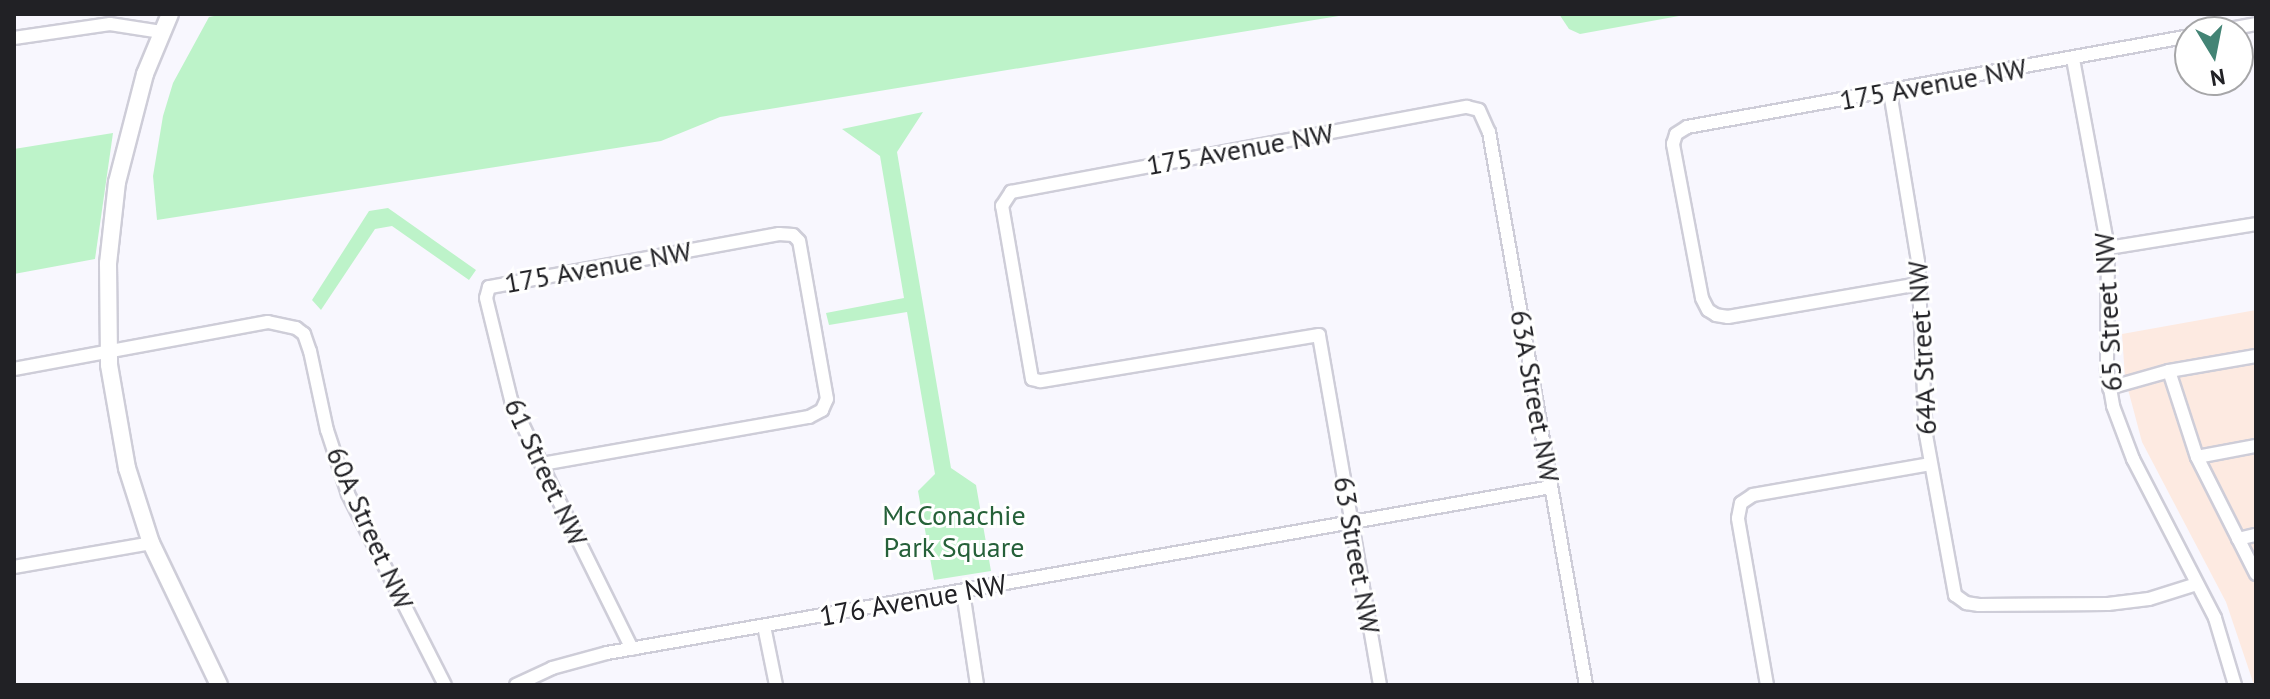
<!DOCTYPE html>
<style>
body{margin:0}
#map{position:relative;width:2270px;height:699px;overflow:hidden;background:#f8f7fe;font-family:"PT Sans",sans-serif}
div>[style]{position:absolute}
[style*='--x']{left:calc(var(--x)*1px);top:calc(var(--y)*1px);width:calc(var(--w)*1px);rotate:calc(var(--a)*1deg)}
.commercial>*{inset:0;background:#fdeae1}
.green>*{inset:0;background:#bdf3c9}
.roads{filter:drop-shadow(2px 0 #cecdd8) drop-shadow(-2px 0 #cecdd8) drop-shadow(0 2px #cecdd8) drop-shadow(0 -2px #cecdd8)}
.minor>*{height:12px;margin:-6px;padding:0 6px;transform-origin:6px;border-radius:6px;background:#fff}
.tertiary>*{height:16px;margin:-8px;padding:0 8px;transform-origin:8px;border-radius:8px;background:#fff}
span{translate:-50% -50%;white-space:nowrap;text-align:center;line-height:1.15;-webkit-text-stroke:6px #fff;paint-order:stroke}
.street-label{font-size:28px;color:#212125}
.park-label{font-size:28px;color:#266139}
.frame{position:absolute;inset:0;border:16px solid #212125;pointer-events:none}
.north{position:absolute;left:2174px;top:16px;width:80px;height:80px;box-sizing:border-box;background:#fff;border:2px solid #a6a6a8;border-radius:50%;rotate:170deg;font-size:22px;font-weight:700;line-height:32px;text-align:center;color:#212125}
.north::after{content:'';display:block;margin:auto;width:28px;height:36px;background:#438475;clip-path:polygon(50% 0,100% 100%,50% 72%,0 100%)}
</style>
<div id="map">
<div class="commercial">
<div style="clip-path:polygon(2256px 310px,2256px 685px,2254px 685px,2226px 602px,2142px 442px,2125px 378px,2122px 334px)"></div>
</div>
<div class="green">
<div style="clip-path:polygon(224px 14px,1351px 14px,720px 117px,661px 141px,157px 220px,153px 176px,163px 116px,173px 83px,209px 17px)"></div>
<div style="clip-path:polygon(1559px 14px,1690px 14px,1580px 34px,1569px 29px)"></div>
<div style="clip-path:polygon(923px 112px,897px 152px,951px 468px,976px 485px,991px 571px,934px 580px,918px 491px,935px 474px,907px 312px,829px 325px,826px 313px,904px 298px,880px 156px,842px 129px)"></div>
<div style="clip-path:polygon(113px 133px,95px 259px,14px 274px,14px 149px)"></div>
<div style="clip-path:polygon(388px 208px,476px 270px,469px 280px,392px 226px,375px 229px,321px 310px,312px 300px,369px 211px)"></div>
</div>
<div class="roads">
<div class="minor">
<div style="--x:2213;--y:32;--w:44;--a:-10.5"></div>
<div style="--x:14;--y:38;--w:97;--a:-8.3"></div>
<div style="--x:110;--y:24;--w:52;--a:8.9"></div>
<div style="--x:2073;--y:59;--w:192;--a:79.5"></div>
<div style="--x:2108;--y:248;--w:123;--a:90.5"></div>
<div style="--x:2107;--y:371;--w:36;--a:80"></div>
<div style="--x:2113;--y:406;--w:57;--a:69.3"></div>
<div style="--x:2133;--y:459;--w:179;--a:62.7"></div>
<div style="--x:2215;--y:618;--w:70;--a:73.4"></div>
<div style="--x:1890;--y:92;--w:172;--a:80.6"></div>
<div style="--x:1918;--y:262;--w:173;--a:87.4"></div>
<div style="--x:1926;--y:435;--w:163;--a:79.7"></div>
<div style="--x:1955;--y:595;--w:14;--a:36"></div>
<div style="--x:1966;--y:603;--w:13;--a:9"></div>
<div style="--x:1979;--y:605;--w:129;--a:-0.4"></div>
<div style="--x:2108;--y:604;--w:41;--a:-7"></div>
<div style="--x:2149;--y:599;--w:50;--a:-17.4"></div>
<div style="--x:2108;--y:248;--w:150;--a:-9.2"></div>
<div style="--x:1919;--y:284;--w:194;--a:170.2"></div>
<div style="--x:1728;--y:317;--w:12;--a:-171"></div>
<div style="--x:1716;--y:315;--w:9;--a:-148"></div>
<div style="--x:1708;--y:310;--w:13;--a:-117"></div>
<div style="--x:1702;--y:298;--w:157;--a:-100.7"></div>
<div style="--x:1673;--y:144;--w:10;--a:-73"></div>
<div style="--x:1676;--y:134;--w:13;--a:-32"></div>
<div style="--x:1687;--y:127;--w:511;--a:-10.25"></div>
<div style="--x:14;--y:369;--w:258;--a:-10.5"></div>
<div style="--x:268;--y:322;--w:29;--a:12"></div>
<div style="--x:296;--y:328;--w:10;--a:37"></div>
<div style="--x:304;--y:334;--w:18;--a:71"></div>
<div style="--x:310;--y:351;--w:81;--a:77.9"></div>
<div style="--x:327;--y:430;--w:67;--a:71.8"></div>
<div style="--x:348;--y:494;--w:214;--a:63.1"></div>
<div style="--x:2169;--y:371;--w:90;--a:72"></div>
<div style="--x:2197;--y:457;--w:131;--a:63.2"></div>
<div style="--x:2109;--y:388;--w:62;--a:-15.8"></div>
<div style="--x:2169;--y:371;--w:88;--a:-9.8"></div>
<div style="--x:2197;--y:457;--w:60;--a:-10.6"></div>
<div style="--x:542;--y:464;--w:271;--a:-10"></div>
<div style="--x:809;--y:417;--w:15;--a:-28"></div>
<div style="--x:822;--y:410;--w:12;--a:-66"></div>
<div style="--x:827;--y:399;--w:160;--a:-100"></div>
<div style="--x:799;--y:241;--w:8;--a:-135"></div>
<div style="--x:793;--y:235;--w:14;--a:-176"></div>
<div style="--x:779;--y:234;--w:295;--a:169.6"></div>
<div style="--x:489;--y:287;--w:11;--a:105"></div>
<div style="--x:486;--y:298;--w:105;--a:76.2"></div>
<div style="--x:511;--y:400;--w:101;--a:64.7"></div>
<div style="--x:554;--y:491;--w:176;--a:63.7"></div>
<div style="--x:2238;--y:539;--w:18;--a:-13"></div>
<div style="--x:14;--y:567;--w:139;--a:-9.9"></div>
<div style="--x:963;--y:592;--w:94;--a:81.4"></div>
<div style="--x:764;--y:626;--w:60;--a:78.5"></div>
<div style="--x:516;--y:685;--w:40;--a:-25"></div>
<div style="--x:552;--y:668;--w:57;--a:-15.3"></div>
<div style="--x:607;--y:653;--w:958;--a:-9.97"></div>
<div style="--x:1380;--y:685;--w:355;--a:-99.9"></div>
<div style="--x:1319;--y:335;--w:283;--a:170.6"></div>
<div style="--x:1040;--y:381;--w:8;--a:-166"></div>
<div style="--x:1032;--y:379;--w:176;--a:-99.8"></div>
<div style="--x:1002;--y:206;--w:17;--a:-57"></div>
<div style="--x:1011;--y:192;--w:464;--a:-10.6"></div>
<div style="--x:1467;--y:107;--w:12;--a:14"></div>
<div style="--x:1479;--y:110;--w:24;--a:66"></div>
<div style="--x:1489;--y:132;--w:561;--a:80.05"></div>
<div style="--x:1767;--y:685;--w:169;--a:-99.9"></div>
<div style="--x:1738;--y:518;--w:15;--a:-79"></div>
<div style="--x:1741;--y:503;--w:14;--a:-34"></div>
<div style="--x:1753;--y:495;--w:180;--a:-9.9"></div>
</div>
<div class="tertiary">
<div style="--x:170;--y:14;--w:65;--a:112.6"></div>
<div style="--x:145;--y:74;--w:112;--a:104.5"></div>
<div style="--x:117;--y:182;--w:81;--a:96.3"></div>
<div style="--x:108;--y:263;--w:102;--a:89.4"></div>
<div style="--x:109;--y:365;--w:105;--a:80.1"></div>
<div style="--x:127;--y:468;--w:79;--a:72.3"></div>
<div style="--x:151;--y:543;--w:157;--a:64.4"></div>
</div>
</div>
<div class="street-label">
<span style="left:1933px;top:84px;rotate:-10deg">175 Avenue NW</span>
<span style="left:1240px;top:149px;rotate:-10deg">175 Avenue NW</span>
<span style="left:598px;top:267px;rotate:-10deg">175 Avenue NW</span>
<span style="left:2108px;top:312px;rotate:-93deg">65 Street NW</span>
<span style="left:1922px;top:348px;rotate:-93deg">64A Street NW</span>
<span style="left:1535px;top:396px;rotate:80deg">63A Street NW</span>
<span style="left:546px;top:472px;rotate:65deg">61 Street NW</span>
<span style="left:370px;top:528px;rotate:66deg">60A Street NW</span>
<span style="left:1357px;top:555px;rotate:80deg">63 Street NW</span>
<span style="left:913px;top:600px;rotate:-10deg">176 Avenue NW</span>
</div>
<div class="park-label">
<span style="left:954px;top:531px">McConachie<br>Park Square</span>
</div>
<div class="frame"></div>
<div class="north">N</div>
</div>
